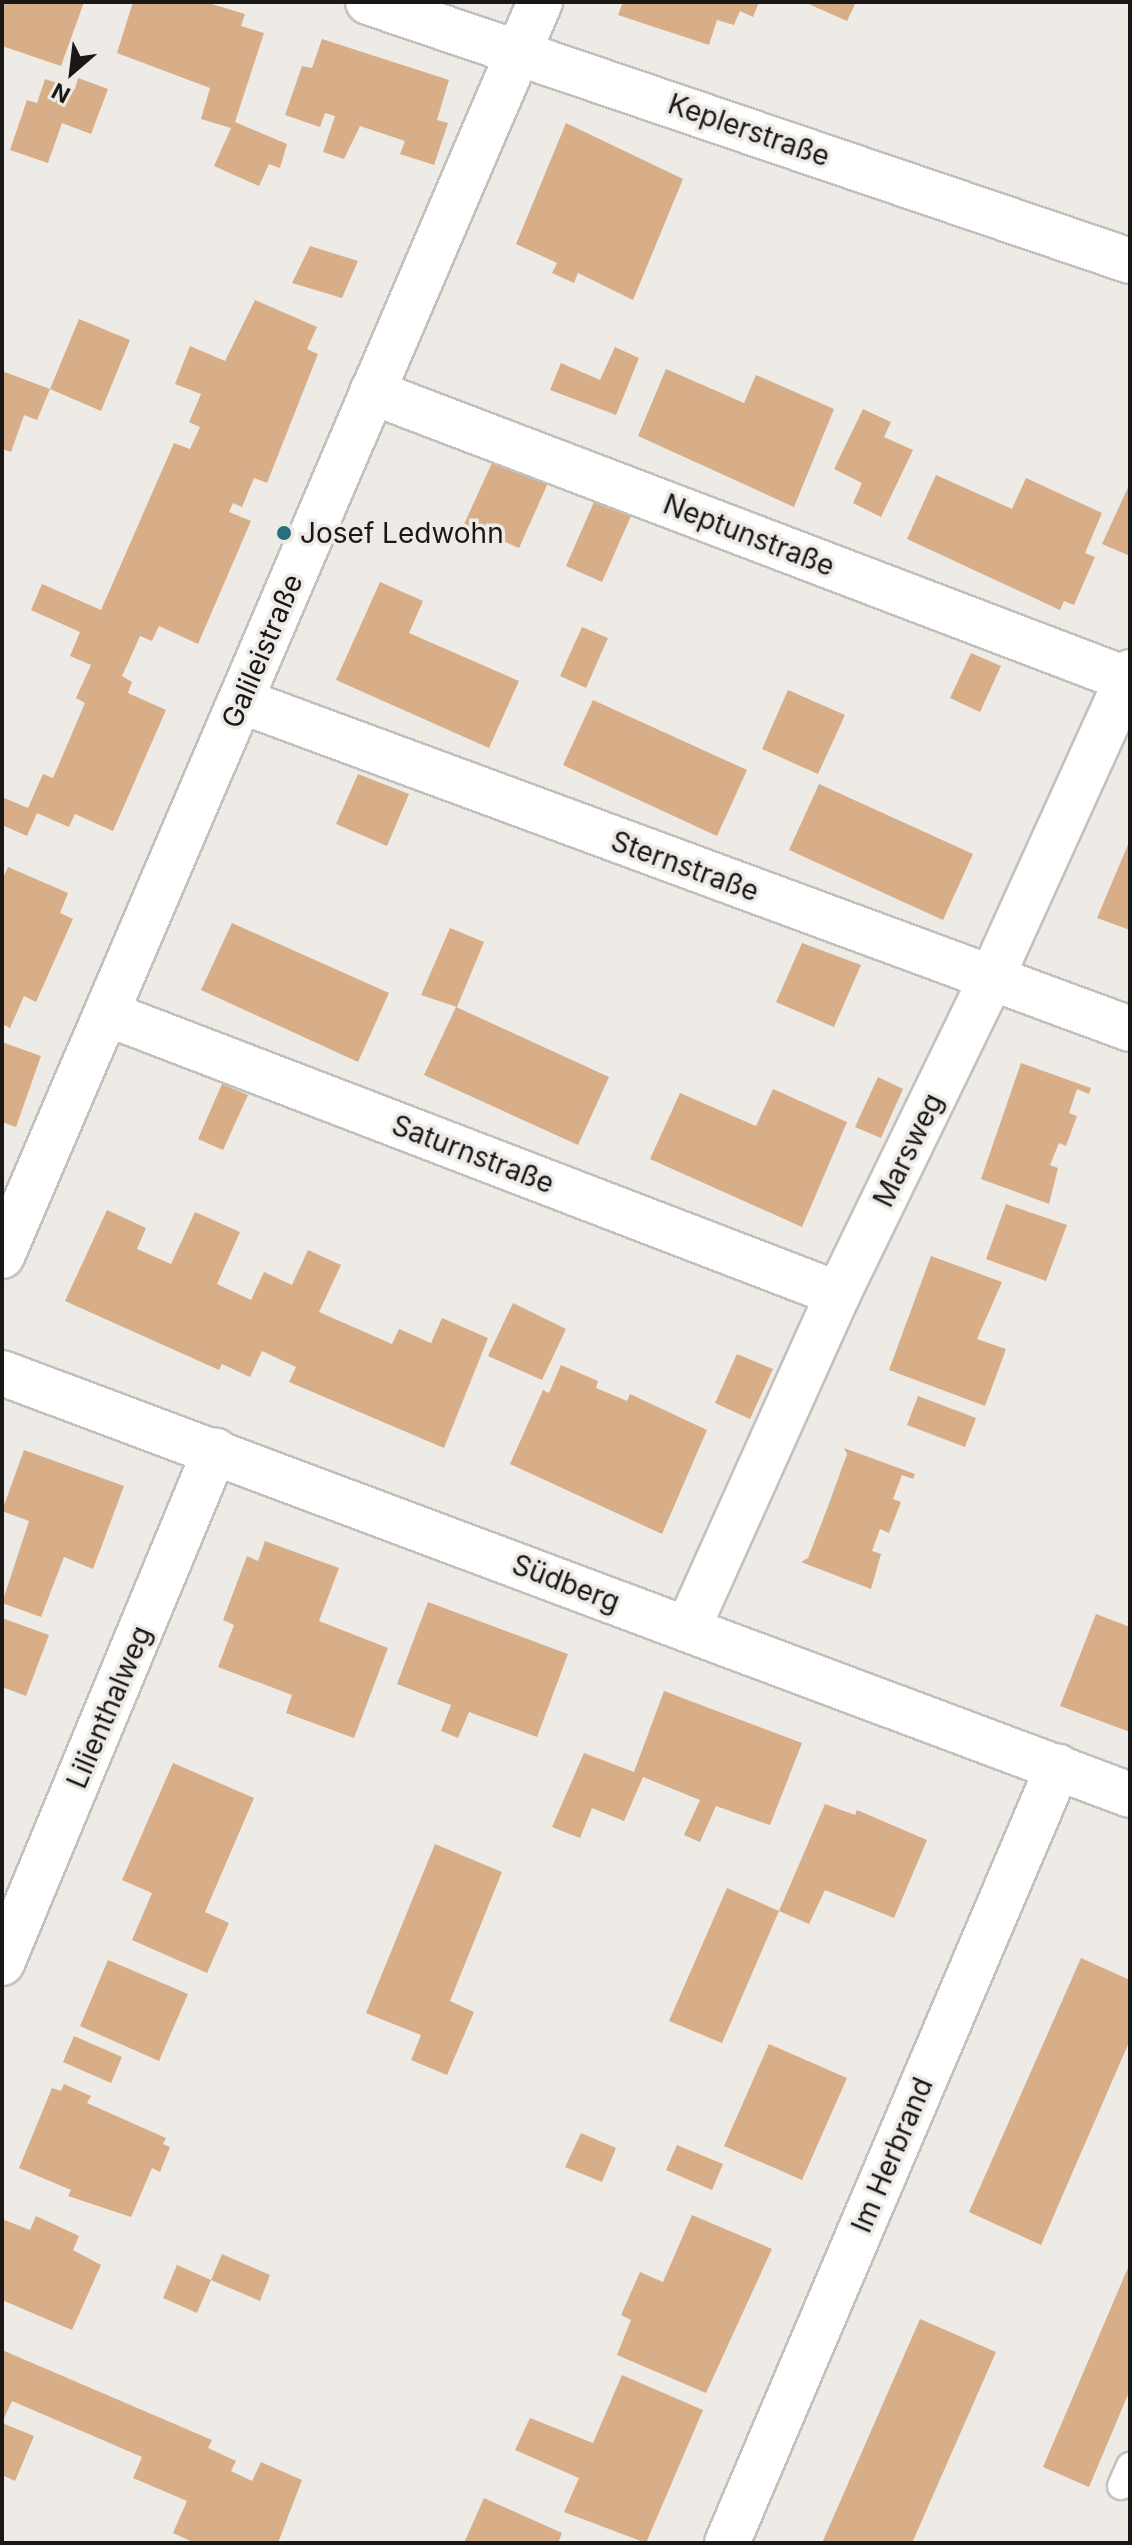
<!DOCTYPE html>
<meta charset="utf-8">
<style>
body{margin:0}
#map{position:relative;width:1132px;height:2545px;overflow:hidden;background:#eeebe7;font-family:Inter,sans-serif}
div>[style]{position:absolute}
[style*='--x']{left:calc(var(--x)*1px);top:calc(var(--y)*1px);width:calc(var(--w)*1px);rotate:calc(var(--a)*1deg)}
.building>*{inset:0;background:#d7ae87}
.roads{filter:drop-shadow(2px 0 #c4c0bd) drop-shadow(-2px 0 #c4c0bd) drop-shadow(0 2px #c4c0bd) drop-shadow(0 -2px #c4c0bd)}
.service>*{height:26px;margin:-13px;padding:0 13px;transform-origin:13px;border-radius:13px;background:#fff}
.minor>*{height:44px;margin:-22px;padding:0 22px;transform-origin:22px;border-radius:22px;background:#fff}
.dots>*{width:22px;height:22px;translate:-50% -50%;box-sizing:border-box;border:4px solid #eeebe7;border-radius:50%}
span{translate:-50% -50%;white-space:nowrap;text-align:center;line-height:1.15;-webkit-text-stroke:7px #eeebe7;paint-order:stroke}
.street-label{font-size:28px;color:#191817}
.poi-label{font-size:28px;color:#191817}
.left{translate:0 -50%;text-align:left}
.frame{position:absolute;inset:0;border:4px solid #191817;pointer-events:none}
.north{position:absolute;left:32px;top:32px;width:80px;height:80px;-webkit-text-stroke:6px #eeebe7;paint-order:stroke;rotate:208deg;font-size:22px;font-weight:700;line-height:32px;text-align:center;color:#191817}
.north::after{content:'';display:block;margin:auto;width:28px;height:36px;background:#191817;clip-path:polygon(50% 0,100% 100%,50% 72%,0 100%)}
</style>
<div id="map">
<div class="building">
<div style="clip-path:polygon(2px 2px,84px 2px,61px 66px,2px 46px)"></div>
<div style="clip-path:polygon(133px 2px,205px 2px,245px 14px,241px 26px,264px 33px,235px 122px,287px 144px,280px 168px,269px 164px,259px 186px,214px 166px,231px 128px,201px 119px,210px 88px,117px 53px)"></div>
<div style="clip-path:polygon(623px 2px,759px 2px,753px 17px,740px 11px,734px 25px,717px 20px,709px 45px,618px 15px)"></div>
<div style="clip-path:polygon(804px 2px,856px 2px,847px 21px)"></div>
<div style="clip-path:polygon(322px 39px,449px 80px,437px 120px,448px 123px,434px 165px,400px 154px,405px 141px,360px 126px,344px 159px,323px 152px,335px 116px,325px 113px,320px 127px,285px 115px,302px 66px,312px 68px)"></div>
<div style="clip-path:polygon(78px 78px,108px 89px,91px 134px,62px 123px,48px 163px,10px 150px,27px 100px,37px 103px,45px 79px,75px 89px)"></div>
<div style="clip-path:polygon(566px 123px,683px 179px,633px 300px,578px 273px,574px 283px,552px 273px,557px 263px,516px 244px)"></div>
<div style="clip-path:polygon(310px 246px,358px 261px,342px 298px,292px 283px)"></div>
<div style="clip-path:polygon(255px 300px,317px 327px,307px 349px,318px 354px,267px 483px,254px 478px,242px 507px,233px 503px,229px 512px,251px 521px,198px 644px,159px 626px,152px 641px,140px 636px,122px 676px,132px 682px,128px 693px,166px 710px,113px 831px,75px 814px,69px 827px,37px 813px,27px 836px,2px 825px,2px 797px,28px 808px,43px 774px,53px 778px,85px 703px,76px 698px,91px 665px,70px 656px,80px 632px,31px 610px,42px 584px,101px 610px,174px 443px,190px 449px,200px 427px,189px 422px,201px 394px,175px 384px,190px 346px,225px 361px)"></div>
<div style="clip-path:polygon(79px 319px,130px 340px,101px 411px,50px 389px)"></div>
<div style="clip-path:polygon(615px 347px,639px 358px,616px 415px,550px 390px,561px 363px,600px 380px)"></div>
<div style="clip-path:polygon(666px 369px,744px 403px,756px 375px,834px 409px,794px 507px,638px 436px)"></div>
<div style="clip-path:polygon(2px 371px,50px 389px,37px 420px,24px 415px,11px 452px,2px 449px)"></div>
<div style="clip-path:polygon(863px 409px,891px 422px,884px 437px,913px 450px,881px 517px,853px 503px,862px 483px,834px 469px)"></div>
<div style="clip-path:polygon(492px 463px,548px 483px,519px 548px,464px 524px)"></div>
<div style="clip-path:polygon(936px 475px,1012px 509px,1026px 478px,1102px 513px,1085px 553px,1095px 557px,1074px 605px,1064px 601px,1060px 610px,907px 539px)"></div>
<div style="clip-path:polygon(1130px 483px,1130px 556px,1102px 544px)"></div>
<div style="clip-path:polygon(594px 502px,631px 516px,602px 582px,566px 566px)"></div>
<div style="clip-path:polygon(380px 582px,423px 601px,409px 633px,519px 681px,489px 748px,336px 680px)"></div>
<div style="clip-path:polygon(582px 627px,608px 638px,586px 688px,560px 676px)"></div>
<div style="clip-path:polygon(971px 653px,1001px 666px,980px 712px,950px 698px)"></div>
<div style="clip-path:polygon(788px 690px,845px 715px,818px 774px,762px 749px)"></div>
<div style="clip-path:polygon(593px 700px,747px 770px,717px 836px,563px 765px)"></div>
<div style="clip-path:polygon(358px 774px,409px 794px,387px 846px,336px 824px)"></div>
<div style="clip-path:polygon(819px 784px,973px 854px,943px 920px,789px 850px)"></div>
<div style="clip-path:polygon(1130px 840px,1130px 930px,1097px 918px)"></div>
<div style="clip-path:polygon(8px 867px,68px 893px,60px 913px,73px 919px,36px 1002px,24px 996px,10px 1028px,2px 1024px,2px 880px)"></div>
<div style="clip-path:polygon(232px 923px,389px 993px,358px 1062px,201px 990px)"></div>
<div style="clip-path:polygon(450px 928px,484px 942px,457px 1007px,421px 995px)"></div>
<div style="clip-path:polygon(802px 943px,861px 965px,834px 1027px,776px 1002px)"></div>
<div style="clip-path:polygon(456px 1007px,609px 1077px,578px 1145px,424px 1075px)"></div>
<div style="clip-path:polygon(2px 1042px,41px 1056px,16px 1127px,2px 1122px)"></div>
<div style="clip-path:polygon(1021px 1063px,1091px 1088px,1089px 1094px,1077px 1089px,1069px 1113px,1077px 1116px,1066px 1146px,1059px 1143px,1050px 1165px,1058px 1168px,1049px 1204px,981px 1179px)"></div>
<div style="clip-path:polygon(878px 1077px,903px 1089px,881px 1138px,855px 1127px)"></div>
<div style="clip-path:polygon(222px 1084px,248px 1095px,223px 1150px,198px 1139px)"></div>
<div style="clip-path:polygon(773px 1089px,847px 1122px,802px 1227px,650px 1159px,680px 1093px,756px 1126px)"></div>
<div style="clip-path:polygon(1006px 1204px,1067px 1225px,1046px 1281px,986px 1259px)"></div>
<div style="clip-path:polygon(107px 1210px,146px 1228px,137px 1249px,171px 1264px,195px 1212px,240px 1232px,217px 1284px,251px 1300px,264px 1272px,292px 1285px,308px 1250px,341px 1265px,319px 1312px,392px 1344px,399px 1329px,431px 1343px,442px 1318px,488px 1338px,444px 1448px,289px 1382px,296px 1367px,262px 1351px,250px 1377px,222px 1364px,219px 1370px,65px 1301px)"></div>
<div style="clip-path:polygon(931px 1256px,1002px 1282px,977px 1339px,1006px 1349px,985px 1406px,889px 1370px)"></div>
<div style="clip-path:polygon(513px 1303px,566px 1329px,542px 1380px,488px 1356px)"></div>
<div style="clip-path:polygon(737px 1354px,773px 1369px,750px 1419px,715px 1403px)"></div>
<div style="clip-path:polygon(561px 1365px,598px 1381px,596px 1388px,627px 1401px,630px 1394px,707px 1430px,662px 1534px,510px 1464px,543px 1390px,549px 1393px)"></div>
<div style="clip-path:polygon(918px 1396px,976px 1418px,965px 1447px,907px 1425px)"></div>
<div style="clip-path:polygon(844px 1448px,915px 1474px,913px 1479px,902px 1475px,893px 1499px,901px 1502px,889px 1533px,880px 1529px,872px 1551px,881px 1554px,871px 1589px,801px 1562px,808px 1558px,827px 1509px,847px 1454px)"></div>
<div style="clip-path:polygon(24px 1450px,124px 1486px,93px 1569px,64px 1557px,41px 1617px,2px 1603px,29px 1521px,2px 1511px)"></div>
<div style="clip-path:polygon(265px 1541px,339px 1568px,319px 1621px,388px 1648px,354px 1738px,286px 1713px,292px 1695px,218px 1667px,234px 1625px,223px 1620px,247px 1556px,258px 1561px)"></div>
<div style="clip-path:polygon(428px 1602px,568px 1654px,537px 1737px,469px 1712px,458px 1738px,441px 1731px,451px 1705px,397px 1684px)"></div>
<div style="clip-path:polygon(1096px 1614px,1130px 1627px,1130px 1732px,1060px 1706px)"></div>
<div style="clip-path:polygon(2px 1618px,49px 1635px,26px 1696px,2px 1687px)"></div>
<div style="clip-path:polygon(664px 1691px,802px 1743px,770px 1825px,716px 1806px,700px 1842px,684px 1835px,700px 1800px,643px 1777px,624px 1821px,592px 1808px,580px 1838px,552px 1827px,584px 1753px,634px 1772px)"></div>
<div style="clip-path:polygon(173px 1763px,254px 1798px,205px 1912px,229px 1923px,207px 1973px,132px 1940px,152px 1893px,122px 1880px)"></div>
<div style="clip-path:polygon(825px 1804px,855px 1815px,857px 1810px,927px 1840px,894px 1918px,825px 1890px,809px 1924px,779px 1911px)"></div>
<div style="clip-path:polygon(435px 1844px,502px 1872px,450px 2001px,474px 2012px,447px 2075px,411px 2060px,421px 2035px,366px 2013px)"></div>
<div style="clip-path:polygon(727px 1888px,779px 1911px,722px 2043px,669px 2021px)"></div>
<div style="clip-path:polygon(1081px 1958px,1130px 1980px,1130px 2040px,1041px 2245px,969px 2212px)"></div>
<div style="clip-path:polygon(108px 1960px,188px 1994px,159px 2061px,80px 2026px)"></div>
<div style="clip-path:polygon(74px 2036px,122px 2057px,111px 2083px,63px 2062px)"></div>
<div style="clip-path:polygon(769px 2044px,847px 2078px,802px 2180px,724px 2146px)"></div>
<div style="clip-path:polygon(64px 2084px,91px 2096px,87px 2103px,166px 2138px,163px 2144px,170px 2147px,160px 2172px,152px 2168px,131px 2217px,68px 2196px,71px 2190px,19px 2168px,52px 2088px,61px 2091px)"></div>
<div style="clip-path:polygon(581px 2133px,616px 2148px,602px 2182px,565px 2167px)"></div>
<div style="clip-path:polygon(677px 2145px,723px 2164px,712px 2190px,666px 2170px)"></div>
<div style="clip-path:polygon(692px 2215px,772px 2249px,706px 2393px,617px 2355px,631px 2320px,621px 2315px,640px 2272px,663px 2282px)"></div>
<div style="clip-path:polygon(36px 2216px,79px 2236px,73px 2250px,101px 2265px,72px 2330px,2px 2300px,2px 2219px,30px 2230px)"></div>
<div style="clip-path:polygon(222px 2254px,270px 2275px,260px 2301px,211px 2280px)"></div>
<div style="clip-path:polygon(1130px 2263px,1130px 2390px,1089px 2487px,1043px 2467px)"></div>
<div style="clip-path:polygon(177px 2265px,211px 2280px,197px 2313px,163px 2298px)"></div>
<div style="clip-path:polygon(920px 2319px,996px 2352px,912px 2543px,822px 2543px)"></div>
<div style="clip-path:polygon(2px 2350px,212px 2440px,208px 2448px,236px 2461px,231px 2471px,252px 2481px,261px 2462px,302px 2480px,278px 2543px,195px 2543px,173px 2533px,187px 2501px,133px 2478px,142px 2457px,12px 2401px,2px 2423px,34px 2436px,15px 2481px,2px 2475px)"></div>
<div style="clip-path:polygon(622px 2375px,703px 2410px,646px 2543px,564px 2512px,579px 2478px,515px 2450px,530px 2418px,593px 2443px)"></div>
<div style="clip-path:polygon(484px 2498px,562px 2533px,558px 2543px,464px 2543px)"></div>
</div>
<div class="roads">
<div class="service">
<div style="--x:1121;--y:2486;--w:22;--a:-66"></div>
</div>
<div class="minor">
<div style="--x:368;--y:2;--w:805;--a:18.77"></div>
<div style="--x:372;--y:392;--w:807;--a:20.84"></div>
<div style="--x:241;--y:701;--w:948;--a:20.25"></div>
<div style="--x:108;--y:1014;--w:782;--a:20.98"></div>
<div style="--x:2;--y:1256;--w:1365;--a:-66.78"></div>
<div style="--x:2;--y:1373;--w:1204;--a:20.51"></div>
<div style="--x:688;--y:1628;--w:366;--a:-65.8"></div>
<div style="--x:838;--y:1294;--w:350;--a:-64.1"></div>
<div style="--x:991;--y:979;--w:337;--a:-65.6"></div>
<div style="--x:2;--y:1963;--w:555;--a:-67.41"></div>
<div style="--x:727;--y:2543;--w:844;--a:-66.9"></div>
</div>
</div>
<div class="dots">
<div style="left:284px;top:533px;background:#296e7d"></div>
</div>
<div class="street-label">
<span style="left:749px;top:130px;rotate:19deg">Keplerstraße</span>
<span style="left:749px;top:535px;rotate:21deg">Neptunstraße</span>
<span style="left:262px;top:651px;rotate:-67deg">Galileistraße</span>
<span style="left:685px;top:866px;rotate:20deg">Sternstraße</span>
<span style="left:908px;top:1150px;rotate:-64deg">Marsweg</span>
<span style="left:473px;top:1154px;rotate:21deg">Saturnstraße</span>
<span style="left:566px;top:1583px;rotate:21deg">Südberg</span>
<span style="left:109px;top:1707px;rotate:-67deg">Lilienthalweg</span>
<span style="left:892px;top:2155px;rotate:-67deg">Im Herbrand</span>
</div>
<div class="poi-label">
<span class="left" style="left:300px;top:533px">Josef Ledwohn</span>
</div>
<div class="frame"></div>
<div class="north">N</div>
</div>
